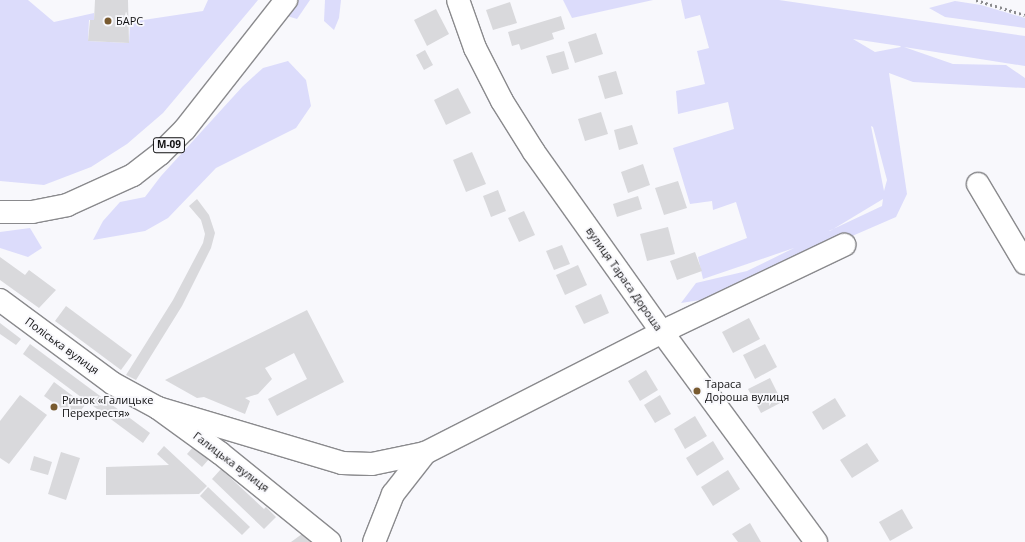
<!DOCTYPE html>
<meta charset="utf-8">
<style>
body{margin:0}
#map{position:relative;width:1025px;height:542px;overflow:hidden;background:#f8f8fc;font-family:"Open Sans",sans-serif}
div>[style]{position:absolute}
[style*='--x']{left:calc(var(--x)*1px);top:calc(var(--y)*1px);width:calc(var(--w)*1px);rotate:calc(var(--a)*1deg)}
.green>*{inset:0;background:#dcdcfb}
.building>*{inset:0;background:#d9d9dc}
.path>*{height:2.5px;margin-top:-1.25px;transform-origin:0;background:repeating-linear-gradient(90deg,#8c8c8f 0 2px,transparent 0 5px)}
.roads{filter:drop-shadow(1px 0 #8a8a8d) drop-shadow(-1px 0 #8a8a8d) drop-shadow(0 1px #8a8a8d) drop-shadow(0 -1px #8a8a8d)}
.minor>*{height:22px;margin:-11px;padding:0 11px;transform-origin:11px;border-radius:11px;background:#fff}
.highway>*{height:22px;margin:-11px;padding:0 11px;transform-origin:11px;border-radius:11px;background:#fff}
.dots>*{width:11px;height:11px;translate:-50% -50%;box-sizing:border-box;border:2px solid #f8f8fc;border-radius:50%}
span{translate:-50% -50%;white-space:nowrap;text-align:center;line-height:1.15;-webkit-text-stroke:3.5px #f8f8fc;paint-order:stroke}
.shield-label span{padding:1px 3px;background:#f8f8fc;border:1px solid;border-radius:3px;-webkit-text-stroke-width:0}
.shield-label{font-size:10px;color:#111112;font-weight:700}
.poi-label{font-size:11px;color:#111112}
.left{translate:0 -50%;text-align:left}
.street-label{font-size:11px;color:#111112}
</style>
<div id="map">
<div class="green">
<div style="clip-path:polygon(0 0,28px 0,54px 22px,94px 13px,94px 20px,89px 20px,88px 41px,129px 43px,130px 22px,203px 11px,208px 0,258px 0,163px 113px,127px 144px,91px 167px,44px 185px,0 181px)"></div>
<div style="clip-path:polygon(294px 0,310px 0,297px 19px,284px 15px)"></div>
<div style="clip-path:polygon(325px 0,341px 0,339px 18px,334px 30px,324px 21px)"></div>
<div style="clip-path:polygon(563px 0,653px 0,572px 18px)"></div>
<div style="clip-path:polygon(evenodd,681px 0,779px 0,1025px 36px,1025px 66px,904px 47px,953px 64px,1006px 65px,1025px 78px,1025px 88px,913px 82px,889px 73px,907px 194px,896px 217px,707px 299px,681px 303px,696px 283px,747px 271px,794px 248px,703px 279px,698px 257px,747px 238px,736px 202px,713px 210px,712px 201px,690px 204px,673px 148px,734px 129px,728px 102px,678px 114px,676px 91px,705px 84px,697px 51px,709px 48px,700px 15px,685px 19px,681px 0,853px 39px,900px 46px,901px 47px,875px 52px,853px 39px,681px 0,871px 126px,873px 127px,887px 180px,884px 191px,871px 126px,681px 0,883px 199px,882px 206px,829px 231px,830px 231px,883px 199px)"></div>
<div style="clip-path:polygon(955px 1px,981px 5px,1025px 18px,1025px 28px,945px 17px,929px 8px)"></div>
<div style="clip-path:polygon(288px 61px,306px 80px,311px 106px,296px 128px,216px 168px,168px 218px,145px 231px,93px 240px,103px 221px,120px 202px,145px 197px,161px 176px,243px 86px,263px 68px)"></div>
<div style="clip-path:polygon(30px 228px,42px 248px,28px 257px,0 248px,0 232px)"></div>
</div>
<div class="building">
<div style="clip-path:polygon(95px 0,128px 0,129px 43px,88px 41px,90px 20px,94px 20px)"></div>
<div style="clip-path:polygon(510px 2px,517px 23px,493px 30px,486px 10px)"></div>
<div style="clip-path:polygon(436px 9px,449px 34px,427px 46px,414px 20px)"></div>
<div style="clip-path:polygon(561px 16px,565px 29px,552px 33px,554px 39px,521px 50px,519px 44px,512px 46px,508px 32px)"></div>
<div style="clip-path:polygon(596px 33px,603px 54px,575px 63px,568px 42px)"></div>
<div style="clip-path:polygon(425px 50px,433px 65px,424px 70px,416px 55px)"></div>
<div style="clip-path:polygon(564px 51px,569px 69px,552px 74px,546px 56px)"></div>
<div style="clip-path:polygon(616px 71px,623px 94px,605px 99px,598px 76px)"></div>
<div style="clip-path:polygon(458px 88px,471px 113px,446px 125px,434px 100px)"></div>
<div style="clip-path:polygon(601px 112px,608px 134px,585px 141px,578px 119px)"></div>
<div style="clip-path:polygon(632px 125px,638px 144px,619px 150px,614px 130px)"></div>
<div style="clip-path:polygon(472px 152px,486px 184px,466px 192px,453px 160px)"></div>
<div style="clip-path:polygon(643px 164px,650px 185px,628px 193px,621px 172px)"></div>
<div style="clip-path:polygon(678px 181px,687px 208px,664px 215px,655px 188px)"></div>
<div style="clip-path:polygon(498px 190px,506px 211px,491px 217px,483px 196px)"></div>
<div style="clip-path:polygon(638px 196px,642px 209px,617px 217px,613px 204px)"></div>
<div style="clip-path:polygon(197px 199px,209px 215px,215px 233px,211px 248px,182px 306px,136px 380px,126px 375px,173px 300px,203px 243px,205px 234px,201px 220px,189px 206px)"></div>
<div style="clip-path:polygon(524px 211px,535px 235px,519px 242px,508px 218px)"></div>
<div style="clip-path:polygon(668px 227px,675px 254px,647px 261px,640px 234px)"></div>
<div style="clip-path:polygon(562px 245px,570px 264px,554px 270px,546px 251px)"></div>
<div style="clip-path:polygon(695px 252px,702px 271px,677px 280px,670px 261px)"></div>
<div style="clip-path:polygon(0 257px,25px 275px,29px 270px,56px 290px,39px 308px,0 280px)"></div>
<div style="clip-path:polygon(578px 265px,587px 285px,565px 295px,556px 275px)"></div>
<div style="clip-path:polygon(601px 294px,609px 313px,584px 324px,575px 306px)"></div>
<div style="clip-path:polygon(66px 306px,132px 355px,121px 370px,55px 321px)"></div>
<div style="clip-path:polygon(307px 310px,344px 382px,277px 416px,268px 399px,307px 379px,294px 353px,265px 368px,272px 379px,258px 394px,245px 398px,250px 401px,245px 414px,204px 397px,197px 398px,165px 380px)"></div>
<div style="clip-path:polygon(749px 318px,760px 339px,733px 353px,722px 332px)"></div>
<div style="clip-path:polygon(0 323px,21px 339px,16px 345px,0 334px)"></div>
<div style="clip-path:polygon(30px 344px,150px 433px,143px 443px,23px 354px)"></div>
<div style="clip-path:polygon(765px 344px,777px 367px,755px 379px,743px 355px)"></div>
<div style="clip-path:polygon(646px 370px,658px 390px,640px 401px,628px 381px)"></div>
<div style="clip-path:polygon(770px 378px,782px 402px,761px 413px,748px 389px)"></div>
<div style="clip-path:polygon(54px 382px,85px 405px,75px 418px,44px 396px)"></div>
<div style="clip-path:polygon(20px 395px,47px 415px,9px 464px,0 458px,0 421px)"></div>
<div style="clip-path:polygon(660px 395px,671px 414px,655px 423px,644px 405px)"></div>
<div style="clip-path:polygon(835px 398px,846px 416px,823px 430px,812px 412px)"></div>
<div style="clip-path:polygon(695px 416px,707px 436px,685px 449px,674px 429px)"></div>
<div style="clip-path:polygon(713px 441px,724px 459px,697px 476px,686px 458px)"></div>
<div style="clip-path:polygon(867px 443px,879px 461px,852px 478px,840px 460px)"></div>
<div style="clip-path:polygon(164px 446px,207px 486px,199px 494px,106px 495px,106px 467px,169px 465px,157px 454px)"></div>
<div style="clip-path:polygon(194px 446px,209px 459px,202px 467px,187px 454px)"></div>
<div style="clip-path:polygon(61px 452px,80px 458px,66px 500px,48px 494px)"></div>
<div style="clip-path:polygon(34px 456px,52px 462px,48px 475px,30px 470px)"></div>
<div style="clip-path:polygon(221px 469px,264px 509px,266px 507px,276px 517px,264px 529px,212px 479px)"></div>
<div style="clip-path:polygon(728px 470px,740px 489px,713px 506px,701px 487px)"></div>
<div style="clip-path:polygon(208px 487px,250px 527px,242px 535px,200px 496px)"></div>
<div style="clip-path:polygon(902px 509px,913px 528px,890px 541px,879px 522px)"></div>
<div style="clip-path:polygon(750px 523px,761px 542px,738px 542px,732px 534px)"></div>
<div style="clip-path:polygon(302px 534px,310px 542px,291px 542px)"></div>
</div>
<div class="path">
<div style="--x:976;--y:0;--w:51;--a:17"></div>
</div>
<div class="roads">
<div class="minor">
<div style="--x:458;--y:0;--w:51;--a:70.5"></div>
<div style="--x:475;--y:48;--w:59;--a:63"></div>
<div style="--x:502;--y:101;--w:60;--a:57.9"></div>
<div style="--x:534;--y:152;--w:221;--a:54.6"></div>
<div style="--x:662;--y:332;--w:260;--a:53.7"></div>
<div style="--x:978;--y:184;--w:92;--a:59.3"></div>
<div style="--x:0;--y:300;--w:139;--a:36.5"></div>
<div style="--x:112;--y:383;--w:52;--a:28.5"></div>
<div style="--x:158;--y:408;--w:77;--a:36"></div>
<div style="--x:220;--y:453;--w:141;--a:39"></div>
<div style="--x:158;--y:408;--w:192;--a:16.6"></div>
<div style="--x:342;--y:463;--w:30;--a:2"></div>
<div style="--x:372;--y:464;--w:54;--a:-11.7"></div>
<div style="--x:425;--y:453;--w:277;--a:-27"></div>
<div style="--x:672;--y:327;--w:191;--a:-25.5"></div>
<div style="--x:374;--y:542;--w:52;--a:-68.4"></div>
<div style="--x:393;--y:494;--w:52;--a:-52"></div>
</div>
<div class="highway">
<div style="--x:0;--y:212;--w:32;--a:0"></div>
<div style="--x:32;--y:212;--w:36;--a:-11"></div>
<div style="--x:67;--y:205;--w:72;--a:-24.4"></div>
<div style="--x:133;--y:175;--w:34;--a:-38"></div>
<div style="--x:160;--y:154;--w:35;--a:-45"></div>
<div style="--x:185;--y:129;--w:164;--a:-51.9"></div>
</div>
</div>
<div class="dots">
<div style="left:108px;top:21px;background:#795b30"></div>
<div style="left:697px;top:391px;background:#795b30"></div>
<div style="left:54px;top:407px;background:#795b30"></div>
</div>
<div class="shield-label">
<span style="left:169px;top:145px">М-09</span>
</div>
<div class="poi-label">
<span class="left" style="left:116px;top:21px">БАРС</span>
<span class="left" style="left:705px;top:391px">Тараса<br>Дороша вулиця</span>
<span class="left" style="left:62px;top:407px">Ринок «Галицьке<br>Перехрестя»</span>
</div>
<div class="street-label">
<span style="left:624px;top:279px;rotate:55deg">вулиця Тараса Дороша</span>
<span style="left:62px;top:346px;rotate:36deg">Поліська вулиця</span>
<span style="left:231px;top:462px;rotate:37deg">Галицька вулиця</span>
</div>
</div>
